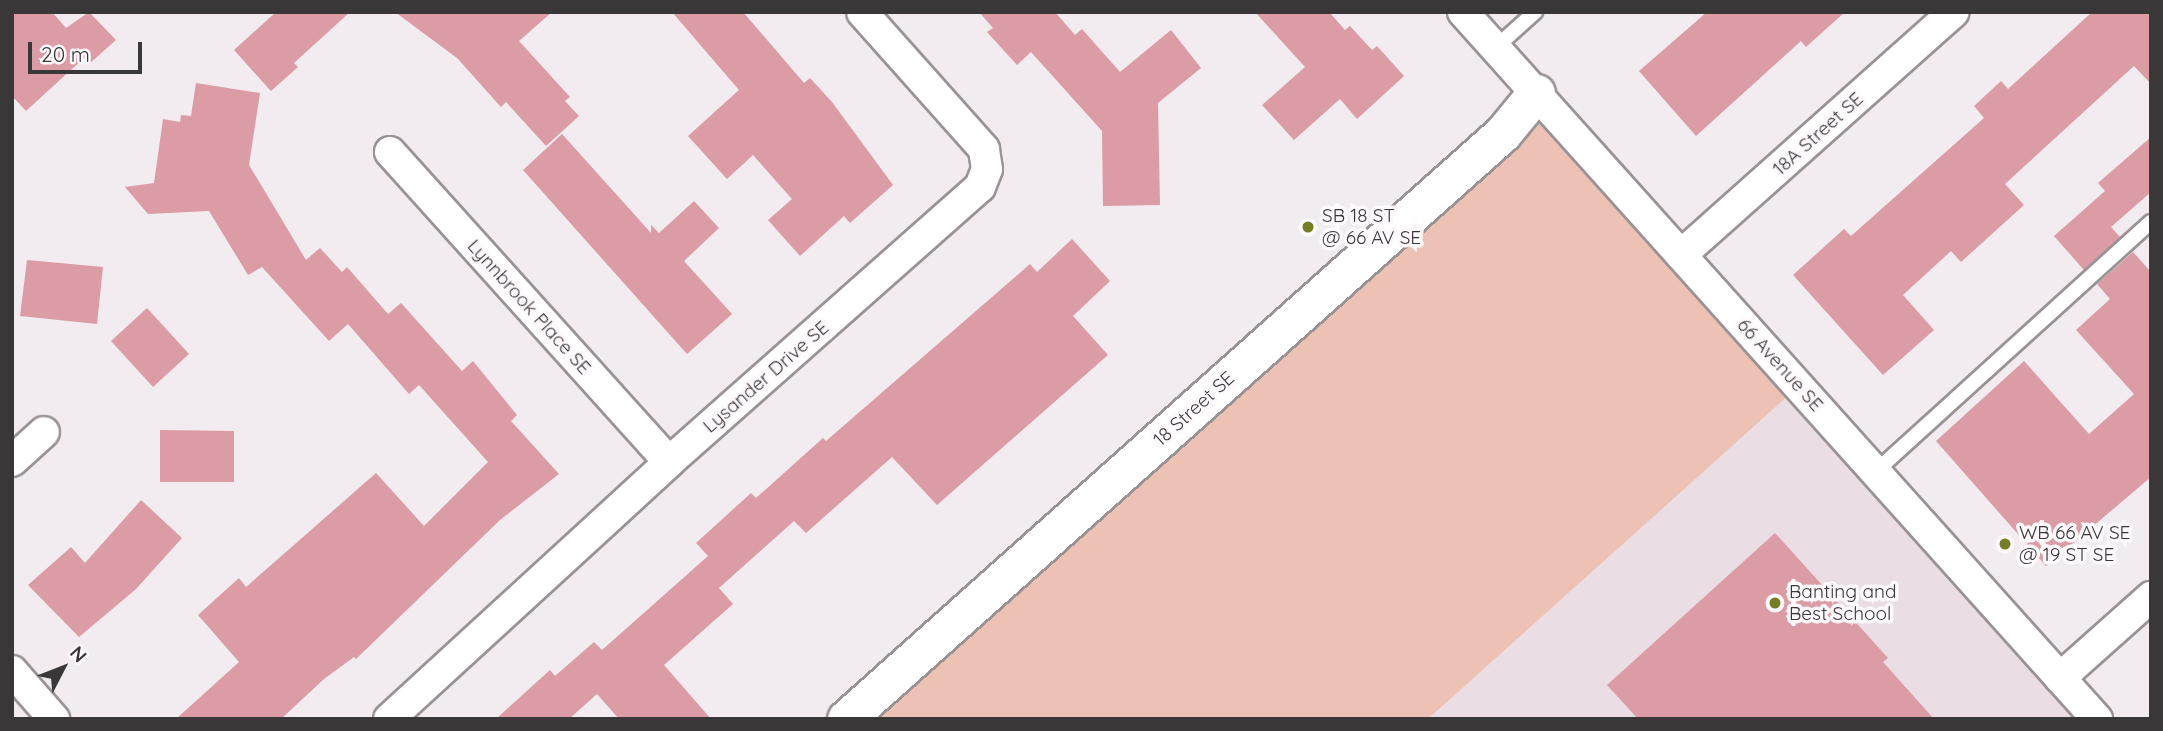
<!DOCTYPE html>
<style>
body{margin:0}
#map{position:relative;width:2163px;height:731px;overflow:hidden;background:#f2ebef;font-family:Quicksand,sans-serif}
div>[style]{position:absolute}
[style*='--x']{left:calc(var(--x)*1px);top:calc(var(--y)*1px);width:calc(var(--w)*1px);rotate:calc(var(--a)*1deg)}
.built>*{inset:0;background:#ebdde4}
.green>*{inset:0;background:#edc1b4}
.building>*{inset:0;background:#db9ca5}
.roads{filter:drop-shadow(2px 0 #9a9396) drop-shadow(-2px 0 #9a9396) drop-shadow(0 2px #9a9396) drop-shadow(0 -2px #9a9396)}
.service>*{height:14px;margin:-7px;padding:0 7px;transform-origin:7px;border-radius:7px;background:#fff}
.minor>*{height:30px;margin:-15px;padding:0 15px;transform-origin:15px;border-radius:15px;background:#fff}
.tertiary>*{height:37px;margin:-18.5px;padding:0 18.5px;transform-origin:18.5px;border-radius:18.5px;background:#fff}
.dots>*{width:19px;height:19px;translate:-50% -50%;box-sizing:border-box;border:4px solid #fef9fc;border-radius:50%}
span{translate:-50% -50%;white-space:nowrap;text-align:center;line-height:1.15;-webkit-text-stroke:7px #fef9fc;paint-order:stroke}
.street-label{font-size:19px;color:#3a3738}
.poi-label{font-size:19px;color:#3a3738}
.left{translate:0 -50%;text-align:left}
.frame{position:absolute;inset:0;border:14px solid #3a3738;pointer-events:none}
.north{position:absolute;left:28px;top:633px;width:70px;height:70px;-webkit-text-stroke:5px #fef9fc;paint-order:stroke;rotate:48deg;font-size:19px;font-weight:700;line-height:28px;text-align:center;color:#3a3738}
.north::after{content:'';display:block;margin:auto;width:24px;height:32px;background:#3a3738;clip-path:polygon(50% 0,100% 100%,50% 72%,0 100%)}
.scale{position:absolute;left:28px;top:42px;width:114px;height:32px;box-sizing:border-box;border:4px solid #3a3738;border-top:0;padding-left:9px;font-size:21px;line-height:24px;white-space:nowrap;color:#3a3738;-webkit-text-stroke:5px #fef9fc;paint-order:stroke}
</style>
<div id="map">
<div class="built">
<div style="clip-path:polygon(1799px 386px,2097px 719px,1428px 719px,1686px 487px)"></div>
</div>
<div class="green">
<div style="clip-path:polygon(1536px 93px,1799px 386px,1428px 719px,846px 719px)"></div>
</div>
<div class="building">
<div style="clip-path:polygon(12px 12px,52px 12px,66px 28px,89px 12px,116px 40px,89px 64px,84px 58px,26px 111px,12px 96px)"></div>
<div style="clip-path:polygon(276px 12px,350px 12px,294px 63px,298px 67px,271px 91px,234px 50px)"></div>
<div style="clip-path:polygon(395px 12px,552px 12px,519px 41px,570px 97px,565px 101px,579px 116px,546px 146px,506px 102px,501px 107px,457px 58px)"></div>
<div style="clip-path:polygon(672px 12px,743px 12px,804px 83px,810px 78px,832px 102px,893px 185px,850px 223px,844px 216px,800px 256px,768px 220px,792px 199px,753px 155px,727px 179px,688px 136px,739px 90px)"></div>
<div style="clip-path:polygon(979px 12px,1055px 12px,1075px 35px,1082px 29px,1120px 72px,1171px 30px,1201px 68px,1158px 103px,1160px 205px,1103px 206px,1102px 131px,1031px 52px,1017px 65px,987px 32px,993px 28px)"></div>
<div style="clip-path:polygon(1255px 12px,1329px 12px,1345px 30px,1350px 26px,1372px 50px,1377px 46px,1404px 76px,1357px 119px,1340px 99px,1294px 140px,1262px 105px,1305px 67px)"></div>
<div style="clip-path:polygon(1707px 12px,1845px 12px,1806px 47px,1801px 41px,1696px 136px,1639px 71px)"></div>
<div style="clip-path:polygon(2092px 12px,2151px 12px,2151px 84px,2134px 66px,2005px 184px,2024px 205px,1961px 262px,1951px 251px,1903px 295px,1934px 330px,1883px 375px,1793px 275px,1844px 229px,1851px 236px,1984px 118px,1974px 106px,2001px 81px,2008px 89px)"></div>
<div style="clip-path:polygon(196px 83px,260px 93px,249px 165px,306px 260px,320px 248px,342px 272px,347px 267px,388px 314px,401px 303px,462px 371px,473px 361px,517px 415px,511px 421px,559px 474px,500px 520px,356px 659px,354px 657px,324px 679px,281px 719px,176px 719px,239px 662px,198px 615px,239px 578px,246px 587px,376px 473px,424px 526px,488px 462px,419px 385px,409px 394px,348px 324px,329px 341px,262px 267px,248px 275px,209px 211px,148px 214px,125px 187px,154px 183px,163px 119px,180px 122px,181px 115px,191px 116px)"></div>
<div style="clip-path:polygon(562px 134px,651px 233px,651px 225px,659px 233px,694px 201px,719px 228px,684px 261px,732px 314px,687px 354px,523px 170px)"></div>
<div style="clip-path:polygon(2151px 137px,2151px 192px,2111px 227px,2120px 237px,2084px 270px,2054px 236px,2105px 191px,2098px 183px)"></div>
<div style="clip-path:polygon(1072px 239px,1110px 281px,1073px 316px,1108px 355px,937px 505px,892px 457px,806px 533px,794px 521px,719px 588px,733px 604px,664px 665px,711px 719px,619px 719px,597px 694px,569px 719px,496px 719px,550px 670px,555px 676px,594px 642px,602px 650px,708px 556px,696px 543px,751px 493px,756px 498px,823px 438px,826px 441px,1030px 264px,1037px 272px)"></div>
<div style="clip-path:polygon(2133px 252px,2151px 272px,2151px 477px,2046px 566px,1936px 441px,2024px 361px,2089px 434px,2134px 394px,2076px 330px,2110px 299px,2097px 284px)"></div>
<div style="clip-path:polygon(27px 260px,103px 267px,97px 324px,20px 316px)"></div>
<div style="clip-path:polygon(147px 308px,189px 354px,153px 387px,111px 341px)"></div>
<div style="clip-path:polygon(160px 430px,234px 431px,234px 482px,160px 482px)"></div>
<div style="clip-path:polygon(141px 500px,182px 538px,136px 589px,79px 637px,28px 585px,71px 547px,85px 563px)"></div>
<div style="clip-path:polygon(1775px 533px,1888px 658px,1883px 662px,1934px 719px,1638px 719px,1607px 685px)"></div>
</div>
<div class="roads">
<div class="service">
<div style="--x:1495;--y:48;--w:54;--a:-42"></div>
<div style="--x:1875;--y:472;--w:372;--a:-42.2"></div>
</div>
<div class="minor">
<div style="--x:1463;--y:12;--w:950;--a:48.12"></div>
<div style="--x:390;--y:152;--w:417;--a:48"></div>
<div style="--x:1681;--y:255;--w:365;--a:-41.7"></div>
<div style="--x:12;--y:461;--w:43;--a:-42.2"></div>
<div style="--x:12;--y:671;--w:64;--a:48.8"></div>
<div style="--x:2060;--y:678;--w:122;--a:-41.7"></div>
<div style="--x:389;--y:719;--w:380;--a:-42.5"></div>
<div style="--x:669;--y:462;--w:415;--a:-41.5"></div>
<div style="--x:980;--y:187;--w:19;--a:-69"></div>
<div style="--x:987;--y:169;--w:20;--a:-99"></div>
<div style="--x:984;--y:149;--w:183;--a:-131.7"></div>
</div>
<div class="tertiary">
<div style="--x:846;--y:719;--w:880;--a:-41.73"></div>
<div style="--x:1503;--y:133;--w:52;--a:-50.5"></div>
</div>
</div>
<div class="dots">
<div style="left:1308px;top:227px;background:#777d27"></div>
<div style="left:2005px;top:544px;background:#777d27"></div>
<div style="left:1775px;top:603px;background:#777d27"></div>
</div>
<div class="street-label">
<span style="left:1818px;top:134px;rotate:-42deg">18A Street SE</span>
<span style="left:529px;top:307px;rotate:48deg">Lynnbrook Place SE</span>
<span style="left:1780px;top:365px;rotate:48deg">66 Avenue SE</span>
<span style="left:766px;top:377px;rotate:-41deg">Lysander Drive SE</span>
<span style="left:1194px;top:409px;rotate:-42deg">18 Street SE</span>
</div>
<div class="poi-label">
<span class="left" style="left:1322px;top:227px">SB 18 ST<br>@ 66 AV SE</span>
<span class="left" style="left:2019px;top:544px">WB 66 AV SE<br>@ 19 ST SE</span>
<span class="left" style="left:1789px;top:603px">Banting and<br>Best School</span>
</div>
<div class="frame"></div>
<div class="north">N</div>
<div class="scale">20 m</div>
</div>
